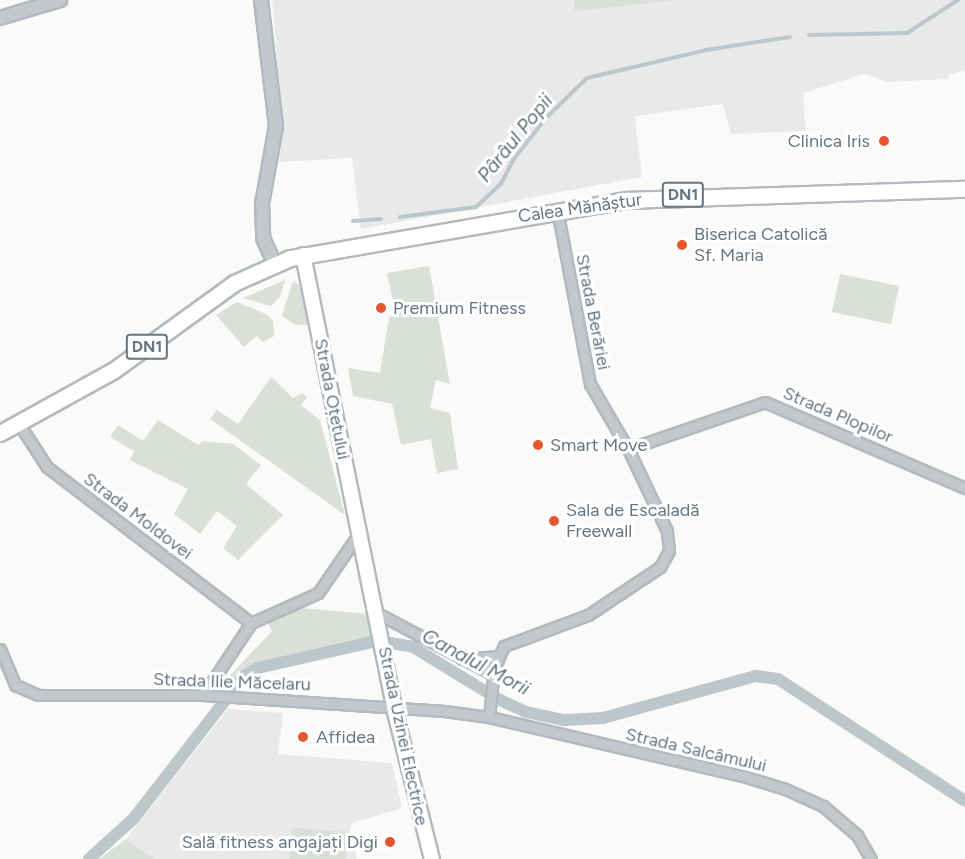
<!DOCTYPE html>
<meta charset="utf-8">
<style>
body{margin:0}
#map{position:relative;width:965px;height:859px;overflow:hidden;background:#fafaf8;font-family:Figtree,sans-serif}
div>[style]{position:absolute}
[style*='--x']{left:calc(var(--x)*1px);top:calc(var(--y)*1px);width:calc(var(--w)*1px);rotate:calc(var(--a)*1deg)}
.built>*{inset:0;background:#e8e9e9}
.green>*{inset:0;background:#dadfd7}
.stream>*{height:4px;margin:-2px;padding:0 2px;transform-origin:2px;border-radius:2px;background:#bbc7cb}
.canal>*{height:12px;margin:-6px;padding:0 6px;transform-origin:6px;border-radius:6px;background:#bbc7cb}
.roads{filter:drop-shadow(2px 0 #b3babf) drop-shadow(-2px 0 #b3babf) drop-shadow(0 2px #b3babf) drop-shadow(0 -2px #b3babf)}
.minor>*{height:9px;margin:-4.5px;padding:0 4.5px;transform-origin:4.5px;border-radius:4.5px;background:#c3c8cc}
.tertiary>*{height:12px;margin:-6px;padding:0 6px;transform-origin:6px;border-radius:6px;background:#c3c8cc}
.secondary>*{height:14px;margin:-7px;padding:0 7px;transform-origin:7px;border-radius:7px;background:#fff}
.primary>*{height:15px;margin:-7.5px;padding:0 7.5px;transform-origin:7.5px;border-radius:7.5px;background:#fff}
.dots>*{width:16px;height:16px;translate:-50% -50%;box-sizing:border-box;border:3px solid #fff;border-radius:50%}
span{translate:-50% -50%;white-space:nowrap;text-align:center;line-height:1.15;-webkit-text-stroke:6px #fff;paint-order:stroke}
.shield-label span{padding:2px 4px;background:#fff;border:2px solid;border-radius:4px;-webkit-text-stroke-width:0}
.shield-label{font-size:16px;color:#657683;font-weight:700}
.poi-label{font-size:18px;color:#657683}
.right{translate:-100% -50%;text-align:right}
.left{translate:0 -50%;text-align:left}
.street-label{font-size:18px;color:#657683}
.water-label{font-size:20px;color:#60757c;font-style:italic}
</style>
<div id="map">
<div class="built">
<div style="clip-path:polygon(272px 0,965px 0,965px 71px,949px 74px,949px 79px,888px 82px,864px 74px,803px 93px,806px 131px,731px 134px,723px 104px,635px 116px,642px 177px,361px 229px,352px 158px,279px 162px,283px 128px)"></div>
<div style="clip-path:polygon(228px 709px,283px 713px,278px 754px,392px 763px,402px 808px,352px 823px,350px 832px,357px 859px,154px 859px,126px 839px)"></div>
</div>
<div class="green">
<div style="clip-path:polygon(574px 0,675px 0,575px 11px)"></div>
<div style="clip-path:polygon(429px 266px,450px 384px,436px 380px,430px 408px,450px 413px,458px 469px,437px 473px,431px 439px,401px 445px,392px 404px,353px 396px,348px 368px,380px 373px,389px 317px,396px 315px,387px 273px)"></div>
<div style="clip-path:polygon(840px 274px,899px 286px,891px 324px,832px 312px)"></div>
<div style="clip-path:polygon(285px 280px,280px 297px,271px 306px,243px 298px)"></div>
<div style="clip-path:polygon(293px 281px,304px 289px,312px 325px,296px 325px,282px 316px)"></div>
<div style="clip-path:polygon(237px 302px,268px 315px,273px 321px,274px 336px,263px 342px,257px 336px,244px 347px,216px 315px)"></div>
<div style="clip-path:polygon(271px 377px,293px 398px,302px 393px,307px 397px,301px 405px,320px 420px,345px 515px,210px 419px,217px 410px,238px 424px)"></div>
<div style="clip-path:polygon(158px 420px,198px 445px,203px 441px,233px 444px,261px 465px,246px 484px,283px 515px,238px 560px,223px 548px,237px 526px,217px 511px,200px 534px,174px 514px,188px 489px,130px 460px,134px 451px,110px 437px,118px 425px,143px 441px)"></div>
<div style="clip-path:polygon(301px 608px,367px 614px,371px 634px,368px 639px,259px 664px,245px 671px,235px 684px,224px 682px,272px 631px,267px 621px)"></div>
<div style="clip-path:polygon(292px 828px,348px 832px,346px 859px,290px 859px)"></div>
<div style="clip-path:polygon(126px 839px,154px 859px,99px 859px)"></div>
</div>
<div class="stream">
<div style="--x:809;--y:35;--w:98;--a:-1.2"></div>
<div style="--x:907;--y:33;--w:61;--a:-32.9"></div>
<div style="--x:400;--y:217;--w:77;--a:-7.5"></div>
<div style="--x:476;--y:207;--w:34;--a:-43"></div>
<div style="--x:501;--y:184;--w:27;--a:-63"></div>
<div style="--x:513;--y:160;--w:55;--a:-51.7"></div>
<div style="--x:547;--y:117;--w:56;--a:-44.3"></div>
<div style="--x:587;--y:78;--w:122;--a:-13.2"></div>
<div style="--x:706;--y:50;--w:85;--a:-8.8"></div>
<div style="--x:353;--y:221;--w:28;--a:-4"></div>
</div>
<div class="canal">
<div style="--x:89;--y:859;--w:61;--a:-42.3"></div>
<div style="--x:134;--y:818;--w:180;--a:-52.2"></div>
<div style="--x:244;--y:676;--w:16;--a:-30"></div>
<div style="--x:258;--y:668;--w:122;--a:-12.8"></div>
<div style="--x:377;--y:641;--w:36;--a:9"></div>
<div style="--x:413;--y:647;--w:100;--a:31.5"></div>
<div style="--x:498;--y:699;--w:31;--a:25"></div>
<div style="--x:526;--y:712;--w:40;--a:12"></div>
<div style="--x:565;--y:720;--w:38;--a:-3"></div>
<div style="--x:603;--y:718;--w:159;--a:-15.4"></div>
<div style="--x:756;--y:676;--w:22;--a:8"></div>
<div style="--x:778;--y:679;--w:223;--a:33.1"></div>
</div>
<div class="roads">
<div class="minor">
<div style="--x:19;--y:424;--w:51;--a:56.9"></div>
<div style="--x:47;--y:467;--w:257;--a:37.4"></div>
<div style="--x:628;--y:449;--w:145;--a:-18.9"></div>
<div style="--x:765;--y:402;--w:218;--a:23.3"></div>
<div style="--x:377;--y:613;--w:132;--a:27.9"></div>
<div style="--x:0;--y:649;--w:39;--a:67"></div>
<div style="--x:15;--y:685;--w:25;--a:23"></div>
<div style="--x:38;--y:695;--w:165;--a:0"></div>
<div style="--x:203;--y:695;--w:242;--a:3.8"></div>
<div style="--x:444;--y:711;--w:45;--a:7.6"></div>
<div style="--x:489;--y:717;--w:264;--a:13.1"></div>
<div style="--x:746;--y:777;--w:39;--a:17"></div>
<div style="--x:783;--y:788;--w:44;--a:24.2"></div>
<div style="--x:823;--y:806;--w:45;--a:40.5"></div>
<div style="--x:857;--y:835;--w:28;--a:60"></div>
<div style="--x:462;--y:659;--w:36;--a:-5"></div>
<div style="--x:203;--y:695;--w:87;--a:-56.3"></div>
<div style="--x:251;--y:623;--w:73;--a:-24.1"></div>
<div style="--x:318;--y:593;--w:74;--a:-55.5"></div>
<div style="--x:489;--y:717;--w:48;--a:-84.1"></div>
<div style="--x:494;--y:669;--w:25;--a:-67"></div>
<div style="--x:504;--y:646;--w:90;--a:-20.3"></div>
<div style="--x:588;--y:615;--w:87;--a:-33.7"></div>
<div style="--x:660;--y:567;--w:18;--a:-61"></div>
<div style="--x:669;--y:551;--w:20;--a:-96"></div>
<div style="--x:667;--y:531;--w:91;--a:-115.4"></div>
<div style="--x:628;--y:449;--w:75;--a:-120.3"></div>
<div style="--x:590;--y:384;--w:178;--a:-100.7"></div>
</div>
<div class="tertiary">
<div style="--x:261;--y:0;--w:127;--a:83.2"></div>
<div style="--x:276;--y:126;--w:74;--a:100.1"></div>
<div style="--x:0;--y:18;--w:63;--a:-16.7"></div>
<div style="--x:262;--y:202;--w:36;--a:88"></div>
<div style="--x:263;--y:238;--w:27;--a:66"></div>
</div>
<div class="secondary">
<div style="--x:303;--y:255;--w:470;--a:78.6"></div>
<div style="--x:396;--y:716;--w:147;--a:75.9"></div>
</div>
<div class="primary">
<div style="--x:0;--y:433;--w:130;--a:-28.9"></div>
<div style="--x:114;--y:370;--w:148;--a:-35.9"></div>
<div style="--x:234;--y:283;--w:61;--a:-24.1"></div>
<div style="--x:290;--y:258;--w:341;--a:-9.8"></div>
<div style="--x:626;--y:200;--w:339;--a:-1.9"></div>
</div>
</div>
<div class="dots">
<div style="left:884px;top:141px;background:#e4572e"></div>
<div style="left:682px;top:245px;background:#e4572e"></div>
<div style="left:381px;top:308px;background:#e4572e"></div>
<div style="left:538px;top:445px;background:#e4572e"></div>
<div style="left:554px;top:521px;background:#e4572e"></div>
<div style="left:303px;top:737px;background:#e4572e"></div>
<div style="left:390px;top:842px;background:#e4572e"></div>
</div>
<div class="shield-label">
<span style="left:683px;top:195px">DN1</span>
<span style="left:147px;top:347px">DN1</span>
</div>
<div class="poi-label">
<span class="right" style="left:870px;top:141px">Clinica Iris</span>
<span class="left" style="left:694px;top:245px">Biserica Catolică<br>Sf. Maria</span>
<span class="left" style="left:393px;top:308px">Premium Fitness</span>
<span class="left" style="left:550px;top:445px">Smart Move</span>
<span class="left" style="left:566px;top:521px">Sala de Escaladă<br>Freewall</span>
<span class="left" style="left:316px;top:737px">Affidea</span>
<span class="right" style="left:378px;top:842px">Sală fitness angajați Digi</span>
</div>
<div class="street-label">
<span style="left:580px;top:208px;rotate:-8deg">Calea Mănăștur</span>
<span style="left:593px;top:312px;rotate:79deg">Strada Berăriei</span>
<span style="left:332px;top:399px;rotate:79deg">Strada Oțetului</span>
<span style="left:838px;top:415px;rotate:23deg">Strada Plopilor</span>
<span style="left:138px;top:516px;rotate:37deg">Strada Moldovei</span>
<span style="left:232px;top:682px;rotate:2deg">Strada Ilie Măcelaru</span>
<span style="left:403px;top:736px;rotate:78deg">Strada Uzinei Electrice</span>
<span style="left:696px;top:750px;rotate:13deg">Strada Salcâmului</span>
</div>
<div class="water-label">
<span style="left:515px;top:138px;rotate:-51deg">Pârâul Popii</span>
<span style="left:476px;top:662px;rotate:28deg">Canalul Morii</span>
</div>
</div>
